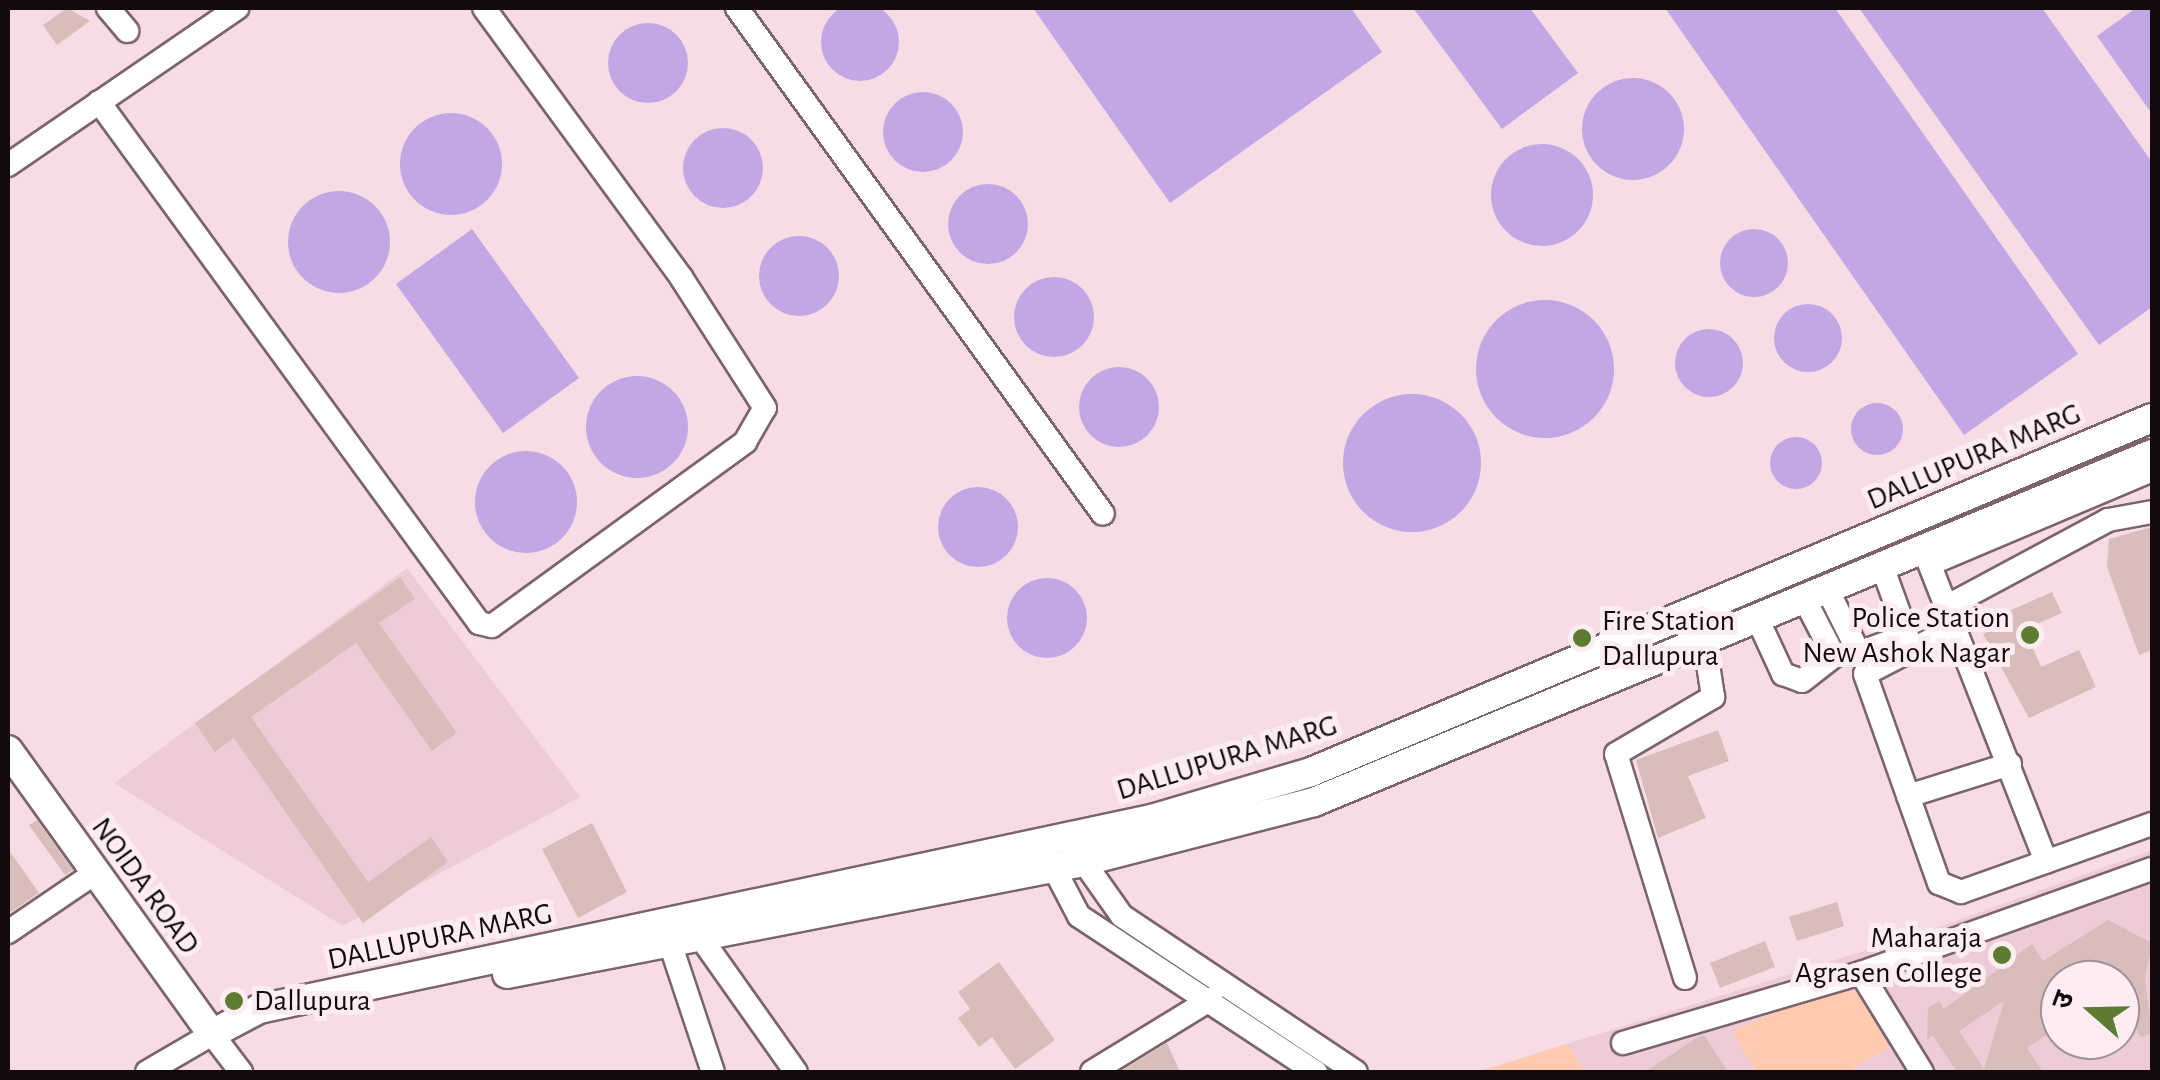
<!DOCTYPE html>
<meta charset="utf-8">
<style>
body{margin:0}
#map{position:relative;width:2160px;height:1080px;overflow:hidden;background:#f7dce5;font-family:"Alegreya Sans","Noto Sans Devanagari",sans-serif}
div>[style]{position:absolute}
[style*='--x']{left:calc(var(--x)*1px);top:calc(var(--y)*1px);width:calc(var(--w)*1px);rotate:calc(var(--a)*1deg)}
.built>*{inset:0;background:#eeccd7}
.green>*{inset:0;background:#ffcaae}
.water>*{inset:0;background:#c1a7e4}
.round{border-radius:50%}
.building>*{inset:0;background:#d9bdbb}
.roads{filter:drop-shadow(2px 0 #7b646c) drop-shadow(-2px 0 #7b646c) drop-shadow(0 2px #7b646c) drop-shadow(0 -2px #7b646c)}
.minor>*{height:22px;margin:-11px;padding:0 11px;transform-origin:11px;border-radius:11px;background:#fff}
.major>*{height:28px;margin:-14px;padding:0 14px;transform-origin:14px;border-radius:14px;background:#fff}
.dots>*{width:28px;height:28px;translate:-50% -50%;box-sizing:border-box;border:5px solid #fdedf2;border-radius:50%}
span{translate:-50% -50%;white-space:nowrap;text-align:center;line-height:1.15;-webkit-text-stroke:10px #fdedf2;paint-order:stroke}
.street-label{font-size:30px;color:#120a0d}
.poi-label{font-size:30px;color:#120a0d}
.right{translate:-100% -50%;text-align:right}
.left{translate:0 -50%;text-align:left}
.frame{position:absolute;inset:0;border:10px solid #120a0d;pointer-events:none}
.north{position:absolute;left:2040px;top:960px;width:100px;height:100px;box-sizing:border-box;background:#fdedf2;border:2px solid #9f9296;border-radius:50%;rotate:290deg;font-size:28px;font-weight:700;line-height:40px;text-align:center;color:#120a0d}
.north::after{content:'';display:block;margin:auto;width:35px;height:45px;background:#5d7b31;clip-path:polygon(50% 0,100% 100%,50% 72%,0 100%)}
</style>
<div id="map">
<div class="built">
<div style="clip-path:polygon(407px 568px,580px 797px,343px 926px,114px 783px)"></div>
<div style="clip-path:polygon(evenodd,2152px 850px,2152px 1072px,1477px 1072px,1931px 930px,2152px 850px,2060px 980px,2120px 980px,2120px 1040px,2060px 1040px,2060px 980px)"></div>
</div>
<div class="green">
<div style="clip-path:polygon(1842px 987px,1857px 993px,1889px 1047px,1848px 1072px,1756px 1072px,1732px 1031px)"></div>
<div style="clip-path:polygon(1567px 1044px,1585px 1072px,1477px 1072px)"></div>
</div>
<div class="water">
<div class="round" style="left:821px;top:3px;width:78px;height:78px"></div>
<div style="clip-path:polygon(1033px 8px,1351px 8px,1382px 52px,1170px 203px)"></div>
<div style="clip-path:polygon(1413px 8px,1530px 8px,1578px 73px,1502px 129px)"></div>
<div style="clip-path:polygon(1665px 8px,1835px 8px,2078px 354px,1964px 435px)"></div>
<div style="clip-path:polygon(1859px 8px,2042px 8px,2152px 162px,2152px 307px,2099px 345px)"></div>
<div style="clip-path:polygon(2136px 8px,2152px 8px,2152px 114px,2097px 36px)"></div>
<div class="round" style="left:608px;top:23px;width:80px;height:80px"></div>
<div class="round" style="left:1582px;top:78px;width:102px;height:102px"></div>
<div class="round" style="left:883px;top:92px;width:80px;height:80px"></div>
<div class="round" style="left:400px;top:113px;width:102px;height:102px"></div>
<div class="round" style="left:683px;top:128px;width:80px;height:80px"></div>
<div class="round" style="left:1491px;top:144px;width:102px;height:102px"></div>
<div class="round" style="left:948px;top:184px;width:80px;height:80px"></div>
<div class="round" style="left:288px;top:191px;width:102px;height:102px"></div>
<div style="clip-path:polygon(472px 229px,579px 378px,503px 433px,396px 284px)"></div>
<div class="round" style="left:1720px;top:229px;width:68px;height:68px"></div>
<div class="round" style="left:759px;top:236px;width:80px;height:80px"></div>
<div class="round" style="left:1014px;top:277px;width:80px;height:80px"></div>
<div class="round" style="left:1476px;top:300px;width:138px;height:138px"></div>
<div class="round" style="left:1774px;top:304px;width:68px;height:68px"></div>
<div class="round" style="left:1675px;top:329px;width:68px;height:68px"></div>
<div class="round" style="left:1079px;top:367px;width:80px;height:80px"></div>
<div class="round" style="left:586px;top:376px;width:102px;height:102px"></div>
<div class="round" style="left:1343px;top:394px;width:138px;height:138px"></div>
<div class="round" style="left:1851px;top:403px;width:52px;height:52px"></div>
<div class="round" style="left:1770px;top:437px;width:52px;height:52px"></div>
<div class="round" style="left:475px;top:451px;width:102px;height:102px"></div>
<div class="round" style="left:938px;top:487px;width:80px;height:80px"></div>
<div class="round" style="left:1007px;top:578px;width:80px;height:80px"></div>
</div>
<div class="building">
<div style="clip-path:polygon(67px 8px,90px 21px,57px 45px,43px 25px)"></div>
<div style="clip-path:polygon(2152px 527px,2152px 650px,2139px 655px,2107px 567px,2109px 539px)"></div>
<div style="clip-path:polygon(400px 577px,415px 599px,379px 623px,457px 733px,432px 751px,356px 643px,251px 717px,368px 882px,431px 837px,448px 862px,363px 923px,234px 738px,215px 752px,195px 723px)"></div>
<div style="clip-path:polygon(2052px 592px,2062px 613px,2025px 629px,2041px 667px,2079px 650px,2096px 687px,2029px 718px,1983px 634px,1995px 628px,1991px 619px)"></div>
<div style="clip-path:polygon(1718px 730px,1729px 761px,1688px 776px,1706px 818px,1658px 838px,1636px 760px)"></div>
<div style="clip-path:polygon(37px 820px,73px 870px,65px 875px,29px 825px)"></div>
<div style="clip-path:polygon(592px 823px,627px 892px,578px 918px,542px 849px)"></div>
<div style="clip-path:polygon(8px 849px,39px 893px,8px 914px)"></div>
<div style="clip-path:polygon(1837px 902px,1844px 926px,1797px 941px,1789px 917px)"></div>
<div style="clip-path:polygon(evenodd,2108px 920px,2152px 943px,2145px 979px,2152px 1033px,2141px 1037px,2127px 1016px,2137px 1009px,2111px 970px,2060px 980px,2060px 1026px,2027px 1048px,2043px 1072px,1957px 1072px,1933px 1036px,1927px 1040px,1928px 1008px,1939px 1001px,1944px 1009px,2032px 944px,2043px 961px,2108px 920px,2004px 1001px,1984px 1069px,1959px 1031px,2004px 1001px)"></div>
<div style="clip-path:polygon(1765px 941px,1775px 967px,1720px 988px,1710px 963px)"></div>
<div style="clip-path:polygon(999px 962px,1055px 1040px,1015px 1069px,992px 1037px,979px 1047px,958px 1018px,970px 1009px,958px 992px)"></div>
<div style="clip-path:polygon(1704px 1035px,1728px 1072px,1645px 1072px,1698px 1037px)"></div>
<div style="clip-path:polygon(1167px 1043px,1180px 1072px,1120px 1072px)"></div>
</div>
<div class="roads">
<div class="minor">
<div style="--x:108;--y:8;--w:30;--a:50"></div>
<div style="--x:737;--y:8;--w:624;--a:54.12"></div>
<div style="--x:99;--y:102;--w:645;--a:53.89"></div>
<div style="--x:479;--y:623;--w:13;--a:13"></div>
<div style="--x:492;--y:626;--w:313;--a:-36"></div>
<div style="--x:745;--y:442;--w:39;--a:-60"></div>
<div style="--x:765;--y:408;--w:156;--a:-122.7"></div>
<div style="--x:681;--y:277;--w:333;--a:-126.2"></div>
<div style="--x:8;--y:165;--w:278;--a:-34.4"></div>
<div style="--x:1923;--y:550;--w:16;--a:55"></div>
<div style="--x:1932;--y:563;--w:239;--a:-22.9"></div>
<div style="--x:1929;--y:563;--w:321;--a:68.6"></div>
<div style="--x:1828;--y:591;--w:69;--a:63.4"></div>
<div style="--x:1859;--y:653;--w:51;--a:-20.6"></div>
<div style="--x:1907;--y:635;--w:73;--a:-109.9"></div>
<div style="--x:1946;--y:607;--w:184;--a:-28.2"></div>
<div style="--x:2108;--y:520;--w:45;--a:-10.3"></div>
<div style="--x:1758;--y:620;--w:60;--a:65.2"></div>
<div style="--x:1783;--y:674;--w:20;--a:20"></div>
<div style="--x:1802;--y:681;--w:41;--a:-38"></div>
<div style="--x:1834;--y:656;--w:63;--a:-117.4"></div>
<div style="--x:1954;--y:628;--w:100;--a:152.7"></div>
<div style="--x:1865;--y:674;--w:222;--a:70.5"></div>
<div style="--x:1939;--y:883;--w:24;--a:22"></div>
<div style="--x:1961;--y:892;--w:203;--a:-19.6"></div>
<div style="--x:1908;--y:796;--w:107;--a:-17.4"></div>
<div style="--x:1074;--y:848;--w:83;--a:54.8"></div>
<div style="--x:1122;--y:916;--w:281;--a:33.7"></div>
<div style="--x:1046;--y:853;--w:71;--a:62.4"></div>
<div style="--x:1079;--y:916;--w:284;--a:33.4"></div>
<div style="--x:8;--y:932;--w:105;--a:-34.1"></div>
<div style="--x:701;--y:938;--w:164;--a:54.7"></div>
<div style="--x:670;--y:943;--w:136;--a:71.6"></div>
<div style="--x:1861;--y:973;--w:116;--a:58.4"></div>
<div style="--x:1685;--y:978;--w:234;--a:-107.1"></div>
<div style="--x:1616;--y:754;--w:113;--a:-30.4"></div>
<div style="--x:1713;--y:697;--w:54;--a:-98.6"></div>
<div style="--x:1623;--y:1043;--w:248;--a:-16.4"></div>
<div style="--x:1861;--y:973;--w:309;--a:-19.7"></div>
<div style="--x:147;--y:1072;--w:75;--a:-30.3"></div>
<div style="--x:212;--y:1034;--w:48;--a:52.7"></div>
<div style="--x:1092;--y:1072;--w:140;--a:-31.5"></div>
</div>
<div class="major">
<div style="--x:8;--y:750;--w:350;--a:54.3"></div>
<div style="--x:212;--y:1034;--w:53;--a:-28"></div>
<div style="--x:259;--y:1009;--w:916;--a:-12.03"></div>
<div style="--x:1155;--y:818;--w:163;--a:-16.4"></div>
<div style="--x:1311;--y:772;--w:912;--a:-22.83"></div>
<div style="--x:507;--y:974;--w:582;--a:-11"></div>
<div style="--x:1078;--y:863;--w:244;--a:-14.5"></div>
<div style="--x:1314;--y:802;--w:907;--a:-22.55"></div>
</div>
</div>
<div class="dots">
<div style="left:2030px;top:635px;background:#5d7b31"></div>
<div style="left:1582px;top:638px;background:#5d7b31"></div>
<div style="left:2002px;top:955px;background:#5d7b31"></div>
<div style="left:234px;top:1001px;background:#5d7b31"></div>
</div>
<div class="street-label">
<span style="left:1974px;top:457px;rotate:-23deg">DALLUPURA MARG</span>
<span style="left:1227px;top:758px;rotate:-17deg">DALLUPURA MARG</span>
<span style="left:145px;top:886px;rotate:54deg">NOIDA ROAD</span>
<span style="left:440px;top:937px;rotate:-12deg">DALLUPURA MARG</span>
</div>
<div class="poi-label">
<span class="right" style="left:2010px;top:635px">Police Station<br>New Ashok Nagar</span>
<span class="left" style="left:1602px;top:638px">Fire Station<br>Dallupura</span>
<span class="right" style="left:1982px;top:955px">Maharaja<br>Agrasen College</span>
<span class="left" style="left:254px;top:1001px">Dallupura</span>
</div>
<div class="frame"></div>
<div class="north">उ</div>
</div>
